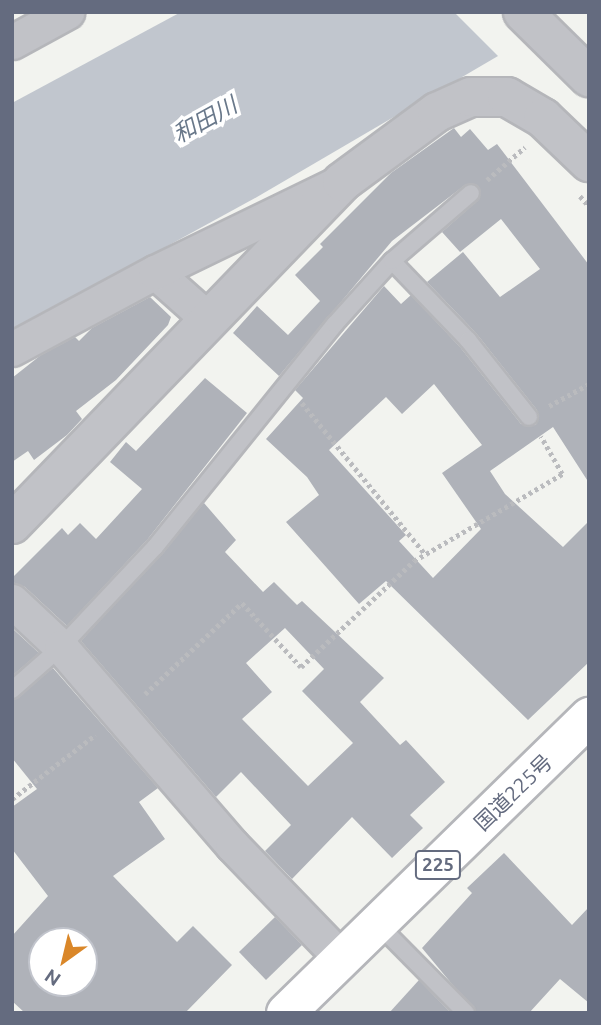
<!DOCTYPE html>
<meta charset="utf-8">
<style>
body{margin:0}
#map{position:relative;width:601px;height:1025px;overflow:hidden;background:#f2f3ef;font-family:Ubuntu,"Noto Sans JP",sans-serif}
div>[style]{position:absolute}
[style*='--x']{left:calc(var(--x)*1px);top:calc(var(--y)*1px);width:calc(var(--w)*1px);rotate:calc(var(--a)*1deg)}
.water>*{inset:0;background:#c1c6ce}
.pier>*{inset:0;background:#f2f3ef}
.building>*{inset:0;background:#afb2b9}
.path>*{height:4.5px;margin-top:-2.25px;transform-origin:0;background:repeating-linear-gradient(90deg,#babbbe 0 3.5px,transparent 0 7px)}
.roads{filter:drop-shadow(2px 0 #b5b6ba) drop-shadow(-2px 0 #b5b6ba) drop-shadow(0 2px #b5b6ba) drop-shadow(0 -2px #b5b6ba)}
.service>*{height:16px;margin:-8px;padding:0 8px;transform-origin:8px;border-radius:8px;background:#c1c2c7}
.minor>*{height:33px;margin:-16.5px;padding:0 16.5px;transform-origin:16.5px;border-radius:16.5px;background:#c1c2c7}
.tertiary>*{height:38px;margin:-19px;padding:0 19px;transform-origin:19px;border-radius:19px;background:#c1c2c7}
.trunk>*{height:38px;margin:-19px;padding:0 19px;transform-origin:19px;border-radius:19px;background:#fff}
span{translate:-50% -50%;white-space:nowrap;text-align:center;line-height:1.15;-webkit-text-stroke:7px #fff;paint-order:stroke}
.shield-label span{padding:2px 5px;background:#fff;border:2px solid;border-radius:5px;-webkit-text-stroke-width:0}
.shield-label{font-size:19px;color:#646b7f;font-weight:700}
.street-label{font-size:21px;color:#646b7f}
.water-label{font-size:23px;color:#69788a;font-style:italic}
.frame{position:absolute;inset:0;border:14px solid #646b7f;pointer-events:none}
.north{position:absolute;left:28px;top:927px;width:70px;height:70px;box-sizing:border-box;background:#fff;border:2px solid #c1c4cc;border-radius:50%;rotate:214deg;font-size:19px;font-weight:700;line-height:28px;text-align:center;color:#646b7f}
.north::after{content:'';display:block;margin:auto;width:24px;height:32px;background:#da8729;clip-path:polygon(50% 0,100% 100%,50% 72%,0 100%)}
</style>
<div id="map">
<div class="water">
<div style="clip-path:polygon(181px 12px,573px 12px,257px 197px,12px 331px,12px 103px)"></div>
</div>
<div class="pier">
<div style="clip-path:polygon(454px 12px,577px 12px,501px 59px)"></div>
</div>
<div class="building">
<div style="clip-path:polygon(evenodd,454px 128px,461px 137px,470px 129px,488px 150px,497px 144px,589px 265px,589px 483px,553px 427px,490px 471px,505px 494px,563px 547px,589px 521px,589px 662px,528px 720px,386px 581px,359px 604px,286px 522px,319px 495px,307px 477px,266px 439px,303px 398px,295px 390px,384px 286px,401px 304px,411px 295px,460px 347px,521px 424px,536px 425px,537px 410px,476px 333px,427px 282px,463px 252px,500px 297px,540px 269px,501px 219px,460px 252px,442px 232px,478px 200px,479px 187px,465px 185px,392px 241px,279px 376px,233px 333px,257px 306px,288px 335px,320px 301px,295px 275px,323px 247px,320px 244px,391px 173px,454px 128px,434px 384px,482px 445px,442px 473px,481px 529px,433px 578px,399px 541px,406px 535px,329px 450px,386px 397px,402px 414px,434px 384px)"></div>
<div style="clip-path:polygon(150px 297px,171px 317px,168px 325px,116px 380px,76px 411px,82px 419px,67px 435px,34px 460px,28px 451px,12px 462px,12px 378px,41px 355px,75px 337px,79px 341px,92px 328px)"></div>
<div style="clip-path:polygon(205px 378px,247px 413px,147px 540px,67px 626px,25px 587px,12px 582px,12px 578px,62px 528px,68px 535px,80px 523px,96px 539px,142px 489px,110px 462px,126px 442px,136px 451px)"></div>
<div style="clip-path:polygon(evenodd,204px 503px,236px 540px,225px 552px,263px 592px,274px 582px,297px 605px,302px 601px,384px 678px,360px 702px,400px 745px,406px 740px,445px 782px,410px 815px,423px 828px,392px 858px,352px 817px,292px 879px,265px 851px,291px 825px,241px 772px,216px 797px,81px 641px,204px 503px,285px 628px,324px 669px,302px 691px,353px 743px,308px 786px,242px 719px,272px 692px,246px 663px,285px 628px)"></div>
<div style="clip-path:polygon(12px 628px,39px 653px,12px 676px)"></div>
<div style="clip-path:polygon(evenodd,53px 668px,158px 788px,139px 802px,165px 839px,113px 876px,177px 942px,193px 926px,232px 965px,185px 1013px,25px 1013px,12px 1001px,12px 936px,48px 896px,12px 849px,12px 807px,37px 789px,12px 758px,12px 700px,53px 668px,42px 941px,84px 941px,84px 983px,42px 983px,42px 941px)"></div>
<div style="clip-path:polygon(504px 853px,572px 925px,589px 907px,589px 1003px,560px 979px,529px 1013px,476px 1013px,422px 948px,472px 893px,467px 888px)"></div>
<div style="clip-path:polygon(275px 917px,302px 945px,266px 980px,239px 952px)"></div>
<div style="clip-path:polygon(419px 980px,451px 1013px,389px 1013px)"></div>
</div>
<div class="path">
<div style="--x:487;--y:180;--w:50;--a:-41"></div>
<div style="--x:580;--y:196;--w:13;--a:48"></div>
<div style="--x:302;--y:403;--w:195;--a:50.8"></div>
<div style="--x:549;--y:406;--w:46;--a:-28.8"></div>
<div style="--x:145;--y:694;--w:133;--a:-43.2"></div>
<div style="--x:242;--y:603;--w:87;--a:47.3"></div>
<div style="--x:301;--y:667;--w:155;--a:-43.2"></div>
<div style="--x:414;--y:561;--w:172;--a:-30.4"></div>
<div style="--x:562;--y:474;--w:43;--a:-119.6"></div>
<div style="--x:12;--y:799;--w:105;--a:-37.6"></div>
</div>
<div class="roads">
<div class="service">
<div style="--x:392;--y:261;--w:110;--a:46.1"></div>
<div style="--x:468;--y:340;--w:98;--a:51.6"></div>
<div style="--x:12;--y:690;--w:65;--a:-41.3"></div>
<div style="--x:61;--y:647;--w:137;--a:-46.8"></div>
<div style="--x:155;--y:547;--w:287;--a:-51.1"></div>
<div style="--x:335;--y:324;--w:85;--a:-47.9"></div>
<div style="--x:392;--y:261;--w:104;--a:-40.7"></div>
<div style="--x:378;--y:924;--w:125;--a:45.3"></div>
</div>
<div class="minor">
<div style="--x:12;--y:42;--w:63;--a:-28.6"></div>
<div style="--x:155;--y:272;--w:71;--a:41.6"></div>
<div style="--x:12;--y:349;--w:162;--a:-28.3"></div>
<div style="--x:155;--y:272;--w:199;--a:-25.9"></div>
<div style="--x:12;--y:601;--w:67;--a:43.2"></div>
<div style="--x:61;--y:647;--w:262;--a:49.2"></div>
<div style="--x:232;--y:845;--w:157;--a:46"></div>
</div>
<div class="tertiary">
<div style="--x:523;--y:12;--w:93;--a:44.6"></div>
<div style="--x:12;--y:524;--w:475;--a:-46"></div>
<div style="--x:342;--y:182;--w:118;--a:-36.4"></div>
<div style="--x:437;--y:112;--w:37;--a:-24"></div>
<div style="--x:471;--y:97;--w:36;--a:0"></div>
<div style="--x:507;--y:97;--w:42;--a:30.3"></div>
<div style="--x:543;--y:118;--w:64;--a:43.7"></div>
</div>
<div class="trunk">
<div style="--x:286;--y:1013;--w:424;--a:-44.3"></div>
</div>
</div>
<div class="shield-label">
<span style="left:438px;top:865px">225</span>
</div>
<div class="street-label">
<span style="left:513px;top:792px;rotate:-44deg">国道225号</span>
</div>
<div class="water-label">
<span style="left:205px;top:120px;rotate:-29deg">和田川</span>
</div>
<div class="frame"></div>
<div class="north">N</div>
</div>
